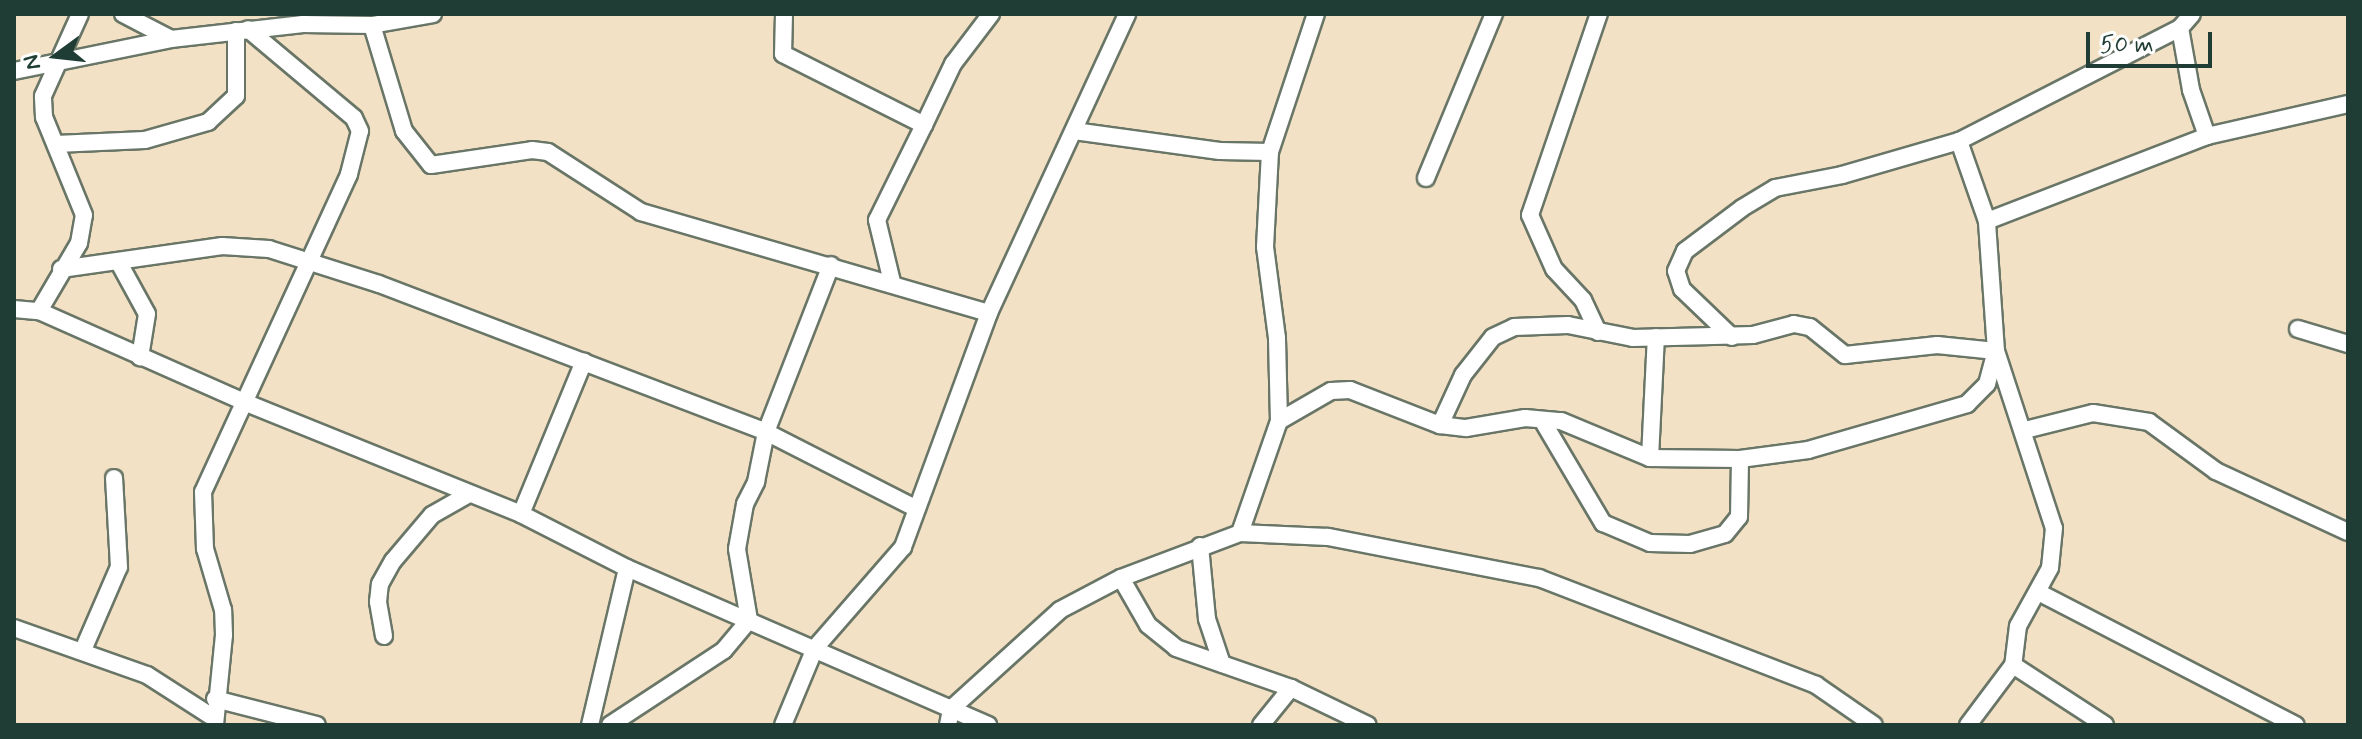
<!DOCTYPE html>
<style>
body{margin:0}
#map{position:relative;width:2362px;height:739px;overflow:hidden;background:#f3e1c5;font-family:Mynerve,sans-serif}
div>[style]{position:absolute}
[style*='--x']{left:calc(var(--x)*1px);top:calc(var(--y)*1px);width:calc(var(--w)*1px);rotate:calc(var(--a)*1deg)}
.roads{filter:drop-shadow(2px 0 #697667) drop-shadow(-2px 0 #697667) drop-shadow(0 2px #697667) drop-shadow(0 -2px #697667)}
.minor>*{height:16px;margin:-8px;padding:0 8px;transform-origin:8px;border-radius:8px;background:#fff}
span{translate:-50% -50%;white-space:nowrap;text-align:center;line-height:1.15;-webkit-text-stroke:8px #fff;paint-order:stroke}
.frame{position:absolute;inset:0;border:16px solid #1f3d34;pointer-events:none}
.north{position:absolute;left:16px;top:16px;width:80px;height:80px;-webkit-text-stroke:6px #fff;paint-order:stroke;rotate:255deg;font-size:22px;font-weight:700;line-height:32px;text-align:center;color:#1f3d34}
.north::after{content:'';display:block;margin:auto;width:28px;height:36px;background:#1f3d34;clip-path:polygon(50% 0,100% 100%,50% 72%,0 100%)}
.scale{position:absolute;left:2086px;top:32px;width:126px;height:36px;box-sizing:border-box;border:4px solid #1f3d34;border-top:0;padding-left:10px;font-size:24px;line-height:28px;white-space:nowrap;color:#1f3d34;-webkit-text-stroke:6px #fff;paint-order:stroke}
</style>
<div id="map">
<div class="roads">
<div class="minor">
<div style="--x:123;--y:14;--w:54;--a:27.5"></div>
<div style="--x:784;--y:14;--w:40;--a:91.4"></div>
<div style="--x:783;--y:54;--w:158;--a:26.7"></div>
<div style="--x:924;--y:125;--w:106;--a:116.3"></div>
<div style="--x:877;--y:220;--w:64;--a:76.4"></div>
<div style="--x:372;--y:25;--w:111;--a:73.2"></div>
<div style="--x:404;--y:131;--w:43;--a:51.5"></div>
<div style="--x:431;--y:165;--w:102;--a:-8.4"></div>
<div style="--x:532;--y:150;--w:16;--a:7"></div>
<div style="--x:548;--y:152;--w:111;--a:32.8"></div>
<div style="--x:641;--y:212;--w:362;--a:16.2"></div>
<div style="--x:2180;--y:28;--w:63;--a:79.9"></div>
<div style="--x:2191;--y:90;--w:49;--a:70.8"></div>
<div style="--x:14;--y:71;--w:160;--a:-11.5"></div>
<div style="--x:171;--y:39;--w:133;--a:-6.5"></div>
<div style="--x:303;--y:24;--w:69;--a:0.8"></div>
<div style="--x:372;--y:25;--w:62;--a:-10.2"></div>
<div style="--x:924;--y:125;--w:68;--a:-64.6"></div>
<div style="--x:953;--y:64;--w:63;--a:-52.8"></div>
<div style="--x:1074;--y:131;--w:147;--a:7.8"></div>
<div style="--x:1220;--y:151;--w:50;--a:1.1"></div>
<div style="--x:56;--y:144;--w:89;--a:-2.6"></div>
<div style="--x:145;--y:140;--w:66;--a:-15.9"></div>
<div style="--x:208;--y:122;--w:38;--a:-43"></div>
<div style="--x:236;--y:96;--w:65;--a:-90"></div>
<div style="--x:1426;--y:178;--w:178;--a:-67.5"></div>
<div style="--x:1987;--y:221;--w:236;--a:-21.1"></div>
<div style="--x:2207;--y:136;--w:145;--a:-12.8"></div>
<div style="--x:118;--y:261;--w:60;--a:61.3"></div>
<div style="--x:147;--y:314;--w:44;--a:99.2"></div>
<div style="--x:61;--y:269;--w:163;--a:-8.1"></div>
<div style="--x:222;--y:246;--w:47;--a:3.7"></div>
<div style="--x:269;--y:249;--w:115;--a:17.7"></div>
<div style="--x:379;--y:284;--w:414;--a:20.9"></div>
<div style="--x:766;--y:432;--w:169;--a:27"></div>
<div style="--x:14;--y:309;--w:25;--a:5"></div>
<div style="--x:39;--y:311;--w:224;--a:23.9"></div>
<div style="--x:244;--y:402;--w:299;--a:22"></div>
<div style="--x:521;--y:514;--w:119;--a:27"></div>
<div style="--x:627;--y:568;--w:394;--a:23.5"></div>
<div style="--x:39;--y:311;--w:79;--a:-59.5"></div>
<div style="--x:79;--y:243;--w:28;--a:-80"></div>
<div style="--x:84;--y:215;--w:106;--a:-112.2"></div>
<div style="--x:44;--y:117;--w:21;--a:-93"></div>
<div style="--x:43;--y:96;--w:90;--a:-65.7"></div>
<div style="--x:2298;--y:329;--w:52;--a:16.7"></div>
<div style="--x:1598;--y:332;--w:35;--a:-115"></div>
<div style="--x:1583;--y:300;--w:42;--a:-133.1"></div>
<div style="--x:1554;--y:269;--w:59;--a:-114"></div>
<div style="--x:1530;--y:215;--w:213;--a:-71.1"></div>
<div style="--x:1732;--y:337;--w:69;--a:-136.2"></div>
<div style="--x:1682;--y:289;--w:19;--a:-108"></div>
<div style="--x:1676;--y:271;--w:22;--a:-66"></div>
<div style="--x:1685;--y:251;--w:71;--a:-37"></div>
<div style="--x:1742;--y:208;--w:39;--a:-31"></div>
<div style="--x:1775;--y:188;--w:68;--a:-11"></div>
<div style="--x:1842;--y:175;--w:122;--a:-16.2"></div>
<div style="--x:1959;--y:141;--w:248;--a:-27.1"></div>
<div style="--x:2180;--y:28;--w:18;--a:-49"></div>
<div style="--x:1542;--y:420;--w:120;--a:59.4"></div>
<div style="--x:1603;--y:523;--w:51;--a:23.1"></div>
<div style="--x:1650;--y:543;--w:40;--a:1.4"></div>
<div style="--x:1690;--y:544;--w:36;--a:-16"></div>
<div style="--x:1725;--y:534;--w:22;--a:-51"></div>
<div style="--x:1739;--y:517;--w:58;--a:-89"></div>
<div style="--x:1279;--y:421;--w:60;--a:-30"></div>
<div style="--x:1331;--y:391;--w:19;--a:-3"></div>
<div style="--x:1350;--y:390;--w:97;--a:21.3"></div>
<div style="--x:1440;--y:425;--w:26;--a:7"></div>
<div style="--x:1466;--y:428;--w:60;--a:-9.6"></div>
<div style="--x:1525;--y:418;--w:36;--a:5"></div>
<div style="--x:1561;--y:421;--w:96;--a:22.6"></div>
<div style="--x:1650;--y:458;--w:90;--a:0.6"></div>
<div style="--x:1740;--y:459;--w:69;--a:-7.5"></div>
<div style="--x:1808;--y:450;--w:166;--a:-16.1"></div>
<div style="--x:1967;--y:404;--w:28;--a:-45"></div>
<div style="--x:1987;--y:384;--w:34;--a:-75"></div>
<div style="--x:1996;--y:351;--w:130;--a:-94"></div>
<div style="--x:1987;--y:221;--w:85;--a:-109.3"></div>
<div style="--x:1440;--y:425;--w:55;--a:-65.3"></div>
<div style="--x:1463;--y:375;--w:48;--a:-51.7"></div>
<div style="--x:1493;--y:337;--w:23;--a:-25"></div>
<div style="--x:1514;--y:327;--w:54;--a:-2.1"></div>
<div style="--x:1568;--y:325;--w:66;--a:11.3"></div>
<div style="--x:1633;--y:338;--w:120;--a:-1.4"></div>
<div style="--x:1753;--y:335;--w:42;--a:-15"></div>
<div style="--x:1794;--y:324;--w:16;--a:11"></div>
<div style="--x:1810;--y:327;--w:45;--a:38.7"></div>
<div style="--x:1845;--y:355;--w:93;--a:-6.2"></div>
<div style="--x:1937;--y:345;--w:59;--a:5.8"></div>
<div style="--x:1996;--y:351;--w:186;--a:71.9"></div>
<div style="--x:2054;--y:528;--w:40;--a:95.7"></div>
<div style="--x:2050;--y:568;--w:66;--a:118.9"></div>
<div style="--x:2018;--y:626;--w:39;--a:97"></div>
<div style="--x:2013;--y:665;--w:75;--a:126.9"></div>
<div style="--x:2025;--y:430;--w:70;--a:-14"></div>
<div style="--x:2093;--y:413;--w:57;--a:9.1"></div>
<div style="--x:2149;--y:422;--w:83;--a:36.2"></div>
<div style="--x:2216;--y:471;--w:145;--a:24.8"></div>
<div style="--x:1650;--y:458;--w:121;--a:-87.2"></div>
<div style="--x:521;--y:514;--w:165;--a:-67.6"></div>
<div style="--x:1240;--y:533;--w:119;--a:-70.8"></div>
<div style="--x:1279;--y:421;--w:83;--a:-91.4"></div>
<div style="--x:1277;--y:338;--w:92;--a:-97.5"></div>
<div style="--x:1265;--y:247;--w:95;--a:-87"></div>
<div style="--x:1270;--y:152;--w:145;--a:-71.6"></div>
<div style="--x:1200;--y:546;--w:73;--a:84.5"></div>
<div style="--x:1207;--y:619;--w:47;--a:71.6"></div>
<div style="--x:1121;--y:578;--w:54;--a:60.1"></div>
<div style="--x:1148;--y:625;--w:36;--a:39"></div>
<div style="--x:1176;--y:648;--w:122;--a:19.2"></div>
<div style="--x:1291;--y:688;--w:85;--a:25.7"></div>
<div style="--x:2038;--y:592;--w:290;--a:27.3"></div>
<div style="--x:14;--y:628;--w:141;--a:19.5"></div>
<div style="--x:147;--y:675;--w:80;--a:32.7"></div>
<div style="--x:384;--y:636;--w:35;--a:-100"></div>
<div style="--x:378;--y:602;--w:18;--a:-84"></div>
<div style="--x:380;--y:584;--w:26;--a:-61"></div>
<div style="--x:393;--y:561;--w:60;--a:-49.7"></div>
<div style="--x:432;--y:515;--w:43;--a:-29.6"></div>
<div style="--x:83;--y:650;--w:90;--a:-66.6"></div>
<div style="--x:119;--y:567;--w:89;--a:-93.2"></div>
<div style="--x:2013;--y:665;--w:110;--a:33.1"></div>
<div style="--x:215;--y:699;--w:105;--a:14.3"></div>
<div style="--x:215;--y:725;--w:90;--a:-84.3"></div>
<div style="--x:224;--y:635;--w:25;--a:-92"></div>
<div style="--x:223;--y:610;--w:64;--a:-106.4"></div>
<div style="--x:205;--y:549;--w:57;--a:-92"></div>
<div style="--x:203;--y:492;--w:350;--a:-65.3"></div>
<div style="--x:349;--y:174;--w:44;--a:-75.7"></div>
<div style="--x:360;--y:131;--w:14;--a:-115"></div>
<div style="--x:354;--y:118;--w:138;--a:-140"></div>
<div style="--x:590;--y:725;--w:161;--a:-76.7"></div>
<div style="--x:610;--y:725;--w:136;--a:-33.3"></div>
<div style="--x:724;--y:650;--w:39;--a:-50"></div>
<div style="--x:749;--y:620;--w:72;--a:-99.6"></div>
<div style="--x:737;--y:549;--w:46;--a:-79.9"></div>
<div style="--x:745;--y:504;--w:25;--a:-63"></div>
<div style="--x:756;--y:482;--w:51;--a:-78.7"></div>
<div style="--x:766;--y:432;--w:179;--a:-68.7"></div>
<div style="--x:783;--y:725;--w:83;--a:-67.4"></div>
<div style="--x:815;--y:648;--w:134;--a:-48.9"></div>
<div style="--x:903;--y:547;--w:249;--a:-69.8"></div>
<div style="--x:989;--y:313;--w:329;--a:-65.2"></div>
<div style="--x:948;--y:725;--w:16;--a:-79"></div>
<div style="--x:951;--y:709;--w:147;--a:-42.2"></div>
<div style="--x:1060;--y:610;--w:69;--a:-27.7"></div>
<div style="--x:1121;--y:578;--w:127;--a:-20.7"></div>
<div style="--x:1240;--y:533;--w:88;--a:2.6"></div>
<div style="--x:1328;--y:537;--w:215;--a:11"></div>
<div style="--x:1539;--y:578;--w:297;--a:21.1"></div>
<div style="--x:1816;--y:685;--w:70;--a:34.6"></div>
<div style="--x:1261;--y:725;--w:48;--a:-51"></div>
</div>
</div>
<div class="frame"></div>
<div class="north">N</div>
<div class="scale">50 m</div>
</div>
